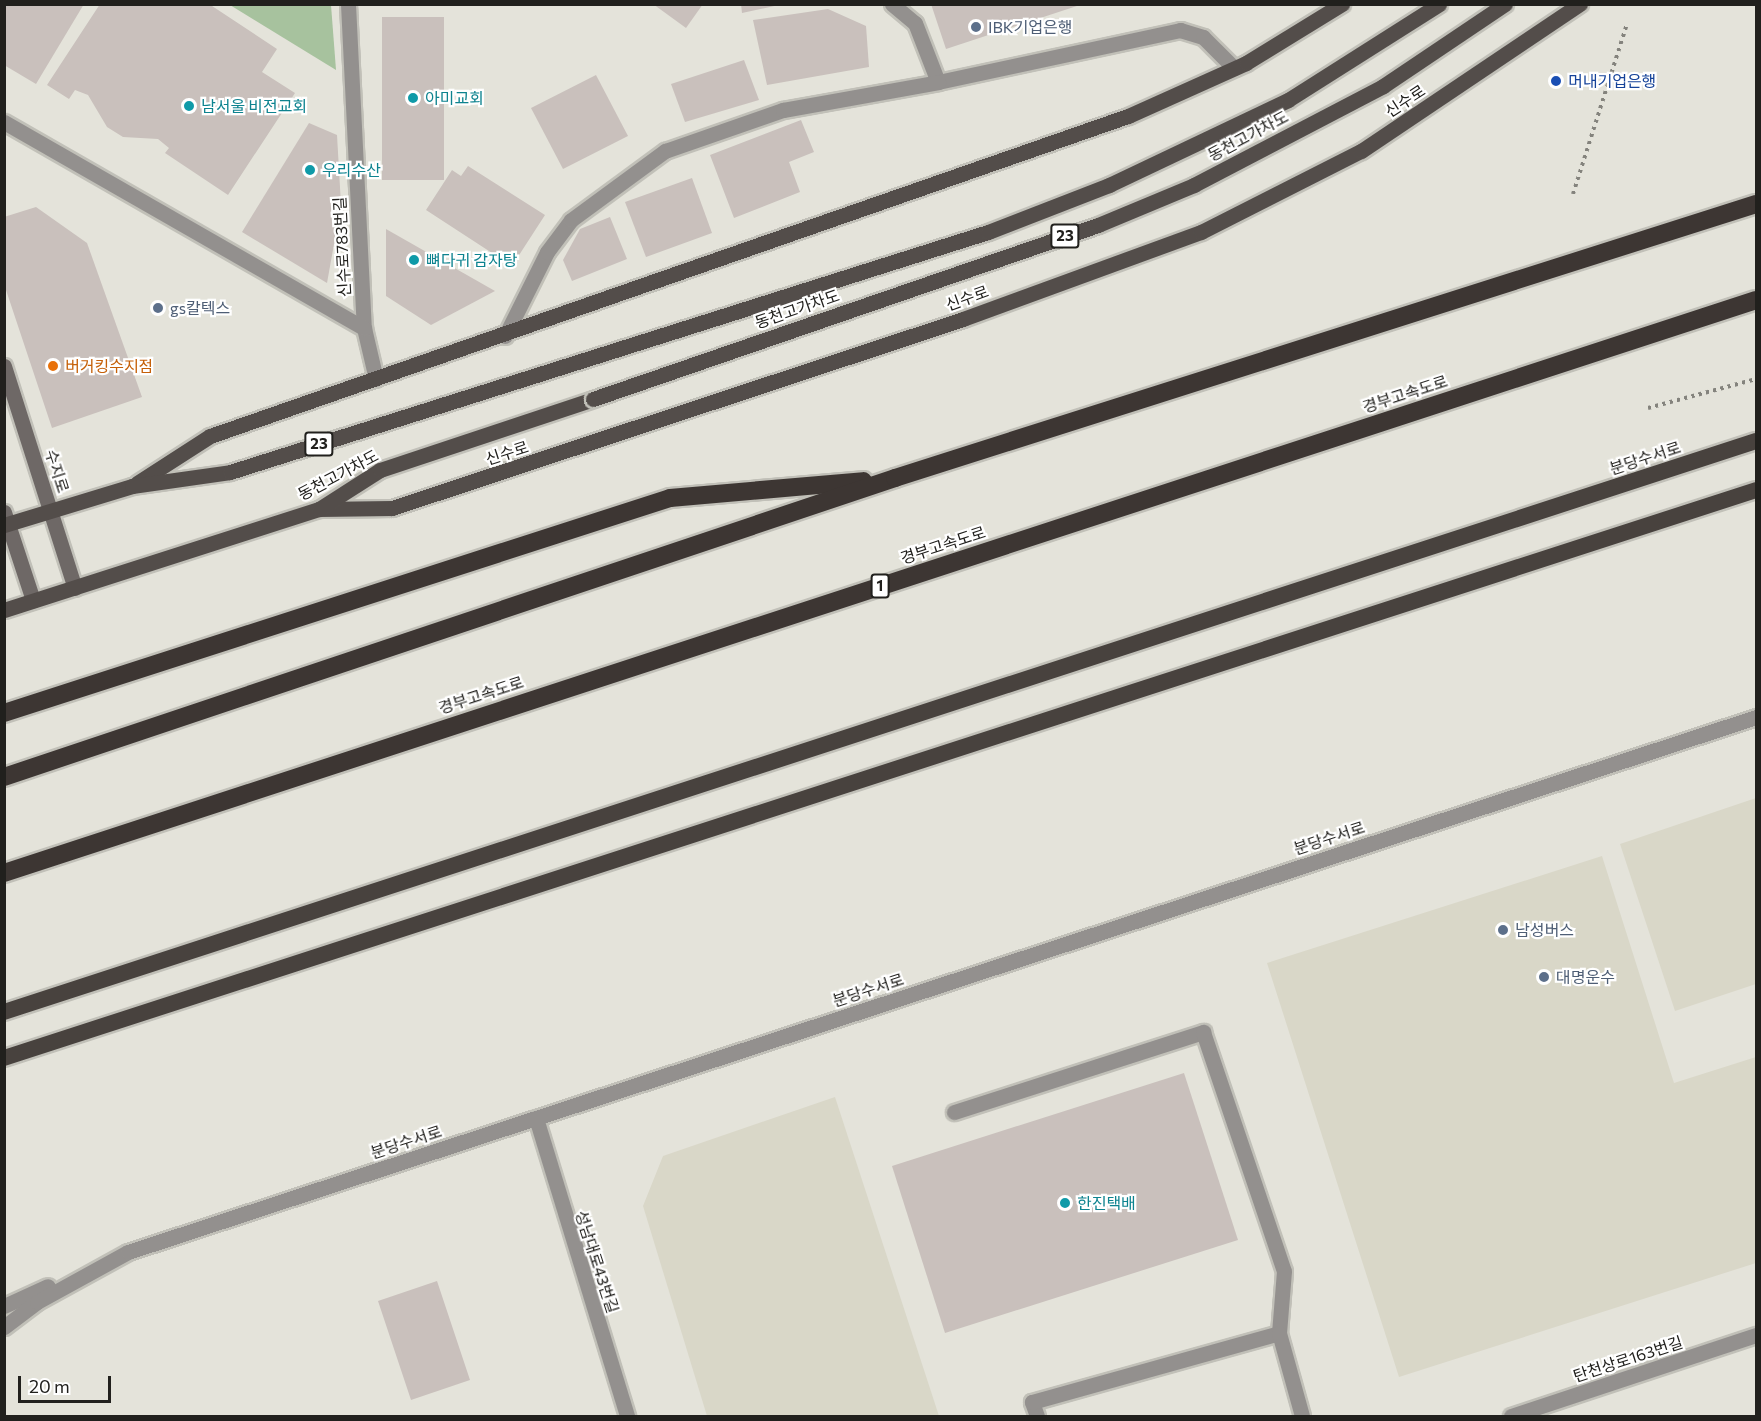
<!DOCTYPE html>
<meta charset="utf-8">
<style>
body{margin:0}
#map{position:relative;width:1761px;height:1421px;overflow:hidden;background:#e4e3da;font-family:Commissioner,"Noto Sans KR",sans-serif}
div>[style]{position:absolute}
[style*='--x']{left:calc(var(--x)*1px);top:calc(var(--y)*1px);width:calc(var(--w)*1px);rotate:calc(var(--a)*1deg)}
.built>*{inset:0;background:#d9d7c8}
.green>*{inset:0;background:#a7c29e}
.building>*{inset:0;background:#c9c0bc}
.path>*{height:4px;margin-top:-2px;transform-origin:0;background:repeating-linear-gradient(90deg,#84837d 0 3px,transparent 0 7.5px)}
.roads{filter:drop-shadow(2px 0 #c1c0b8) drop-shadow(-2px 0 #c1c0b8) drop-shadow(0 2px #c1c0b8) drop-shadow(0 -2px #c1c0b8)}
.service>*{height:15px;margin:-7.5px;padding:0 7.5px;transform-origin:7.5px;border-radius:7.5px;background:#93908e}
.minor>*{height:15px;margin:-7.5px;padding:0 7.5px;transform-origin:7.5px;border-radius:7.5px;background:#93908e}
.tertiary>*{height:15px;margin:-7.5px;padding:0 7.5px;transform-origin:7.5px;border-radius:7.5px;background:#93908e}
.secondary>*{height:15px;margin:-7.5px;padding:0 7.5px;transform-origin:7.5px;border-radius:7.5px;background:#6e6866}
.primary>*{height:15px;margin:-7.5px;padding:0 7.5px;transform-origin:7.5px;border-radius:7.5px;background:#534d4a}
.trunk>*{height:16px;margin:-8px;padding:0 8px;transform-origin:8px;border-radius:8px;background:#48423e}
.motorway>*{height:18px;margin:-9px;padding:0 9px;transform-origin:9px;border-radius:9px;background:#3d3633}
.bridges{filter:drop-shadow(2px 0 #c1c0b8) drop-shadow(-2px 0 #c1c0b8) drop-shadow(0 2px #c1c0b8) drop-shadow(0 -2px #c1c0b8)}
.primary-bridge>*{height:15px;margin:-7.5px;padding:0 7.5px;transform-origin:7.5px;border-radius:7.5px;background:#534d4a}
.dots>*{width:16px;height:16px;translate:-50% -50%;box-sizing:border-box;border:3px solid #fff;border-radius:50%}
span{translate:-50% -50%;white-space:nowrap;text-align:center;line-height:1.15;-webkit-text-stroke:4.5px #fff;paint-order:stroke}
.shield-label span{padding:2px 4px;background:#fff;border:2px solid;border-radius:4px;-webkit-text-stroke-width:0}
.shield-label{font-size:15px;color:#21201d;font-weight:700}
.service-label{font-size:16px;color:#4e5e75}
.left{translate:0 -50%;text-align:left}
.transit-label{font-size:16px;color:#164399}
.culture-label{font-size:16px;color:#0d838f}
.street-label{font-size:16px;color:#21201d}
.food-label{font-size:16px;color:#c56008}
.frame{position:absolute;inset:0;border:6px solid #21201d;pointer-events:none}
.scale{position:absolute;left:18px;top:1376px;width:93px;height:27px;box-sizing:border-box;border:3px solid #21201d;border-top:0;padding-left:8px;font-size:18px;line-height:21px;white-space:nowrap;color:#21201d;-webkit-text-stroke:4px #fff;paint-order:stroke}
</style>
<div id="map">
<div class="built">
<div style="clip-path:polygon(1756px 798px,1756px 984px,1675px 1011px,1620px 844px)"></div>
<div style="clip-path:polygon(1602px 856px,1674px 1083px,1756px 1057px,1756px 1263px,1399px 1377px,1267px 963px)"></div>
<div style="clip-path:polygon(835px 1097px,939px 1416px,707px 1416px,643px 1206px,663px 1156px)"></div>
</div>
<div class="green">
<div style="clip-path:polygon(230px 5px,331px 5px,336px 70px)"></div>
</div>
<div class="building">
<div style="clip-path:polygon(4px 4px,84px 4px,36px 84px,4px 65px)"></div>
<div style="clip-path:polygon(100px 4px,209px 4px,277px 49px,262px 72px,295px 93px,228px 195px,165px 153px,169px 148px,158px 139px,123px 137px,107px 127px,88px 95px,75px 90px,69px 99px,47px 85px)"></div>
<div style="clip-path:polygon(653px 4px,703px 4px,686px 28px)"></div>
<div style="clip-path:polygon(741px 4px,778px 4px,779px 5px,742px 13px)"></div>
<div style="clip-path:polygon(931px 4px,1080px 4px,1080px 5px,946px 49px)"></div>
<div style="clip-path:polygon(828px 9px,866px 26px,869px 67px,767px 85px,753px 20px)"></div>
<div style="clip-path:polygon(382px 17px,444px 17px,444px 180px,382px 180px)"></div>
<div style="clip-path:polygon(744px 60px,759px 100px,685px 122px,671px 84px)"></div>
<div style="clip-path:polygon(596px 75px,628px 136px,563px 169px,531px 108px)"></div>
<div style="clip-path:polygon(801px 120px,814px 152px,789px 162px,800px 192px,734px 218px,710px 155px)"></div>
<div style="clip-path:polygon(309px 123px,337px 135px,341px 205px,327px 283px,242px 232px)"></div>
<div style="clip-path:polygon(468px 166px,545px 215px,512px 266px,426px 210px,452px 170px,461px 176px)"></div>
<div style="clip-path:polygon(692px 178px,712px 233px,646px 257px,625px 202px)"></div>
<div style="clip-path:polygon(36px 207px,87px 243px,142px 397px,52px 428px,4px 284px,4px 217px)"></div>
<div style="clip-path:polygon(610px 217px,627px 259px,572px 281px,563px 260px,580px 229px)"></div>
<div style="clip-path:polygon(386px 229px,495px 291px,431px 325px,386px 296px)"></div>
<div style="clip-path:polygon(1184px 1073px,1238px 1240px,945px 1333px,892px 1166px)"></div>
<div style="clip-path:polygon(437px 1281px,470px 1380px,411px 1400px,378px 1301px)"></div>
</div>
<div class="path">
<div style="--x:1573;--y:194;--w:178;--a:-72.4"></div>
<div style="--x:1648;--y:408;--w:112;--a:-15"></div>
</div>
<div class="roads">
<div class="service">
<div style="--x:892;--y:4;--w:30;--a:40"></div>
<div style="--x:915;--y:23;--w:63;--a:68.7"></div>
<div style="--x:938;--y:82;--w:248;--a:-12.1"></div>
<div style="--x:1180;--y:30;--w:24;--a:17"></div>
<div style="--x:1203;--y:37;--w:44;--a:45"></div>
<div style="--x:505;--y:336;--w:94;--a:-63.4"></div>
<div style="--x:547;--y:252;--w:40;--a:-53"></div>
<div style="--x:571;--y:220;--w:117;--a:-36.3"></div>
<div style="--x:665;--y:151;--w:125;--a:-19.2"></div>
<div style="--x:783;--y:110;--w:158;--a:-10.2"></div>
<div style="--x:954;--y:1112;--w:262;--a:-17.8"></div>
<div style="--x:1203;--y:1032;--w:252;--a:71.3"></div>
<div style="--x:1284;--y:1271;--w:62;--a:94.6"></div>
<div style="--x:1037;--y:1416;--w:15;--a:-110"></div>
<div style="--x:1032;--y:1402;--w:256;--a:-15.6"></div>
<div style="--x:1279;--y:1333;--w:86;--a:74.5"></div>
</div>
<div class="minor">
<div style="--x:348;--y:4;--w:324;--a:87.2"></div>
<div style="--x:364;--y:328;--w:52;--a:76.8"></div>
<div style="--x:4;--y:122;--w:415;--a:29.8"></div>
</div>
<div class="tertiary">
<div style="--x:536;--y:1118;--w:312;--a:73"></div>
<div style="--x:4;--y:1306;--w:48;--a:-24.4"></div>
<div style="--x:4;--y:1327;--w:41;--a:-37.1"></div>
<div style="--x:37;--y:1302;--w:104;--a:-28.8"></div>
<div style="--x:128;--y:1252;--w:1714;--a:-18.19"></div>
<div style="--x:1511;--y:1416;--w:258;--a:-18.3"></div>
</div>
<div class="secondary">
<div style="--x:4;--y:366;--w:233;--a:72.3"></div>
<div style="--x:4;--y:512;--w:93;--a:71.8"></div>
</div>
<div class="primary">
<div style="--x:137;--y:483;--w:87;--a:-32.8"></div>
<div style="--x:210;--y:436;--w:972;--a:-19.22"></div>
<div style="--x:1128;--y:116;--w:129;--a:-24.2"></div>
<div style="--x:1246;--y:63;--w:113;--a:-31.6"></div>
<div style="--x:319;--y:509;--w:73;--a:-0.8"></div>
<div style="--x:392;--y:508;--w:601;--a:-18.31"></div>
<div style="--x:963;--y:319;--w:253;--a:-20.1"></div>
<div style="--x:1201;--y:232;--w:179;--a:-26.9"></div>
<div style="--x:1361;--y:151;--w:264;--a:-33.9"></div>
<div style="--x:4;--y:525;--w:134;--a:-16.9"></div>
<div style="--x:132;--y:486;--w:99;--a:-8.1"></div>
<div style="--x:230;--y:472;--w:795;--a:-17.57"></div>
<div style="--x:988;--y:232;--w:130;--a:-21.2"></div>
<div style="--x:1109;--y:185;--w:198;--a:-25.4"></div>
<div style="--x:1288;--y:100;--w:179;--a:-32.4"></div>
<div style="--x:4;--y:610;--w:331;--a:-17.8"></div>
<div style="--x:319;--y:509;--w:72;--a:-32.6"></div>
<div style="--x:380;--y:470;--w:225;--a:-18.4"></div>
</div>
<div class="trunk">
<div style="--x:4;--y:1012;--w:1843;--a:-18.05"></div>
<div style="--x:4;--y:1058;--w:1842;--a:-17.96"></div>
</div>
<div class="motorway">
<div style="--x:4;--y:713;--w:700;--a:-17.89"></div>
<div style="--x:670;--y:498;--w:194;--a:-5"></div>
<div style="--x:4;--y:777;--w:940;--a:-18.55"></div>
<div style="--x:895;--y:478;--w:904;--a:-17.65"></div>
<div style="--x:4;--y:873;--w:1843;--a:-18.11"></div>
</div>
</div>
<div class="bridges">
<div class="primary-bridge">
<div style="--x:593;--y:399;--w:534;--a:-19.01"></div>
<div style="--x:1098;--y:225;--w:104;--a:-22.6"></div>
<div style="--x:1194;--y:185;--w:213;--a:-27.6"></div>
<div style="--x:1383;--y:86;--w:147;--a:-33.9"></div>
</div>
</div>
<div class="dots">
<div style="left:976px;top:27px;background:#5c6f8a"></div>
<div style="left:1556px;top:81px;background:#1a4fb4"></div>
<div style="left:413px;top:98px;background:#0f9aa8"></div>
<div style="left:189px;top:106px;background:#0f9aa8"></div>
<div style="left:310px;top:170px;background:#0f9aa8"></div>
<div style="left:414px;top:260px;background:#0f9aa8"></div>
<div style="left:158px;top:308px;background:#5c6f8a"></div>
<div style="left:53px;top:366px;background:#e8710a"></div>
<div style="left:1503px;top:930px;background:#5c6f8a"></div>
<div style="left:1544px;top:977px;background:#5c6f8a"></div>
<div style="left:1065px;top:1203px;background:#0f9aa8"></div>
</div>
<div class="shield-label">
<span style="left:1065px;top:236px">23</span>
<span style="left:319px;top:444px">23</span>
<span style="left:880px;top:586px">1</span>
</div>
<div class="service-label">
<span class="left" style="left:988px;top:27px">IBK기업은행</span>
<span class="left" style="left:170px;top:308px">gs칼텍스</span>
<span class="left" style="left:1515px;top:930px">남성버스</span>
<span class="left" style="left:1556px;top:977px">대명운수</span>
</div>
<div class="transit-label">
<span class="left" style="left:1568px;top:81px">머내기업은행</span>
</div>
<div class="culture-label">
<span class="left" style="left:425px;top:98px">아미교회</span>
<span class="left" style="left:201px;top:106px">남서울 비전교회</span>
<span class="left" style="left:322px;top:170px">우리수산</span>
<span class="left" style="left:426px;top:260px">뼈다귀 감자탕</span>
<span class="left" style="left:1077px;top:1203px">한진택배</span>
</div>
<div class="street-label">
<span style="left:1405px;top:101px;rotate:-33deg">신수로</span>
<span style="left:1248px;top:136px;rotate:-28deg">동천고가차도</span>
<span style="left:342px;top:247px;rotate:-93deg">신수로783번길</span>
<span style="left:967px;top:298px;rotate:-20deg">신수로</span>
<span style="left:797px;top:309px;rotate:-19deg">동천고가차도</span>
<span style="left:1405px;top:394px;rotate:-18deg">경부고속도로</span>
<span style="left:507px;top:453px;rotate:-18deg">신수로</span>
<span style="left:1645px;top:458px;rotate:-18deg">분당수서로</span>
<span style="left:57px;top:471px;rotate:72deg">수지로</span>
<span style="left:338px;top:475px;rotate:-28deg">동천고가차도</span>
<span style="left:943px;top:545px;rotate:-18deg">경부고속도로</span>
<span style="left:481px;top:695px;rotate:-18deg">경부고속도로</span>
<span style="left:1329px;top:838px;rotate:-18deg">분당수서로</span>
<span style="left:868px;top:990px;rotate:-18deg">분당수서로</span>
<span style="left:406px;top:1142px;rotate:-18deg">분당수서로</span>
<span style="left:597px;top:1262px;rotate:72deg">성남대로43번길</span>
<span style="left:1628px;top:1359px;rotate:-18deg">탄천상로163번길</span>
</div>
<div class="food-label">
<span class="left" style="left:65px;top:366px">버거킹수지점</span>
</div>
<div class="frame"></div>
<div class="scale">20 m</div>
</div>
